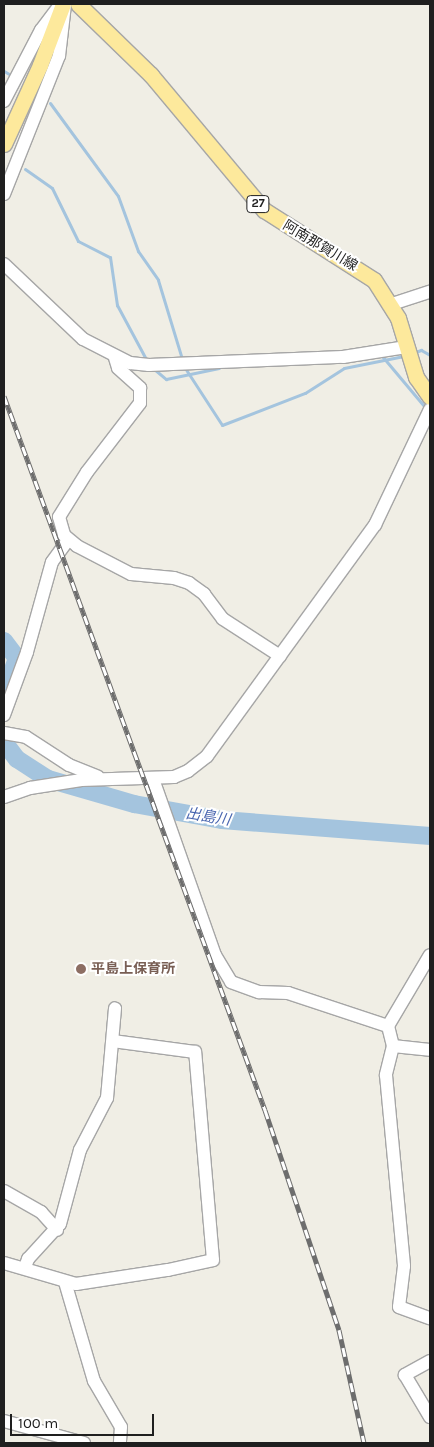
<!DOCTYPE html>
<meta charset="utf-8">
<style>
body{margin:0}
#map{position:relative;width:434px;height:1447px;overflow:hidden;background:#f0eee5;font-family:Karla,"Noto Sans JP",sans-serif}
div>[style]{position:absolute}
[style*='--x']{left:calc(var(--x)*1px);top:calc(var(--y)*1px);width:calc(var(--w)*1px);rotate:calc(var(--a)*1deg)}
.stream>*{height:3px;margin:-1.5px;padding:0 1.5px;transform-origin:1.5px;border-radius:1.5px;background:#a4c4de}
.river>*{height:18px;margin:-9px;padding:0 9px;transform-origin:9px;border-radius:9px;background:#a4c4de}
.roads{filter:drop-shadow(1px 0 #a6a6a6) drop-shadow(-1px 0 #a6a6a6) drop-shadow(0 1px #a6a6a6) drop-shadow(0 -1px #a6a6a6)}
.minor>*{height:12px;margin:-6px;padding:0 6px;transform-origin:6px;border-radius:6px;background:#fff}
.major>*{height:15px;margin:-7.5px;padding:0 7.5px;transform-origin:7.5px;border-radius:7.5px;background:#fde99c}
.rail>*{height:5px;margin-top:-2.5px;transform-origin:0;background:repeating-linear-gradient(90deg,#fff 0 9px,#6d6d6d 0 18px);box-sizing:border-box;border-block:1px solid #6d6d6d}
.dots>*{width:14px;height:14px;translate:-50% -50%;box-sizing:border-box;border:2px solid #fff;border-radius:50%}
span{translate:-50% -50%;white-space:nowrap;text-align:center;line-height:1.15;-webkit-text-stroke:4px #fff;paint-order:stroke}
.shield-label span{padding:1px 4px;background:#fff;border:1px solid;border-radius:4px;-webkit-text-stroke-width:0}
.shield-label{font-size:12px;color:#1f1f1f;font-weight:700}
.street-label{font-size:14px;color:#1f1f1f}
.education-label{font-size:14px;color:#785e54;font-weight:700}
.left{translate:0 -50%;text-align:left}
.water-label{font-size:15px;color:#4966b0;font-style:italic}
.frame{position:absolute;inset:0;border:5px solid #1f1f1f;pointer-events:none}
.scale{position:absolute;left:10px;top:1414px;width:144px;height:22px;box-sizing:border-box;border:2px solid #1f1f1f;border-top:0;padding-left:6px;font-size:15px;line-height:18px;white-space:nowrap;color:#1f1f1f;-webkit-text-stroke:4px #fff;paint-order:stroke}
</style>
<div id="map">
<div class="stream">
<div style="--x:4;--y:71;--w:12;--a:31"></div>
<div style="--x:50;--y:103;--w:115;--a:53.8"></div>
<div style="--x:118;--y:196;--w:59;--a:70"></div>
<div style="--x:138;--y:251;--w:35;--a:55"></div>
<div style="--x:158;--y:280;--w:83;--a:73.1"></div>
<div style="--x:25;--y:169;--w:33;--a:35"></div>
<div style="--x:52;--y:188;--w:59;--a:63.9"></div>
<div style="--x:78;--y:241;--w:36;--a:27"></div>
<div style="--x:110;--y:257;--w:49;--a:81.7"></div>
<div style="--x:117;--y:305;--w:61;--a:61.8"></div>
<div style="--x:413;--y:353;--w:9;--a:-21"></div>
<div style="--x:421;--y:350;--w:10;--a:29"></div>
<div style="--x:382;--y:356;--w:65;--a:50"></div>
<div style="--x:185;--y:368;--w:68;--a:57"></div>
<div style="--x:222;--y:425;--w:89;--a:-21.1"></div>
<div style="--x:305;--y:393;--w:46;--a:-32.7"></div>
<div style="--x:344;--y:368;--w:61;--a:-11.3"></div>
<div style="--x:154;--y:369;--w:16;--a:40"></div>
<div style="--x:166;--y:379;--w:54;--a:-11.7"></div>
</div>
<div class="river">
<div style="--x:4;--y:641;--w:21;--a:53"></div>
<div style="--x:17;--y:658;--w:39;--a:109"></div>
<div style="--x:4;--y:742;--w:21;--a:53"></div>
<div style="--x:17;--y:759;--w:37;--a:33"></div>
<div style="--x:48;--y:779;--w:90;--a:16.2"></div>
<div style="--x:134;--y:804;--w:89;--a:10.3"></div>
<div style="--x:222;--y:820;--w:209;--a:4.4"></div>
</div>
<div class="roads">
<div class="minor">
<div style="--x:4;--y:101;--w:80;--a:-62.5"></div>
<div style="--x:41;--y:30;--w:30;--a:-53"></div>
<div style="--x:4;--y:194;--w:149;--a:-68.3"></div>
<div style="--x:59;--y:56;--w:51;--a:-83.3"></div>
<div style="--x:4;--y:264;--w:109;--a:43.5"></div>
<div style="--x:83;--y:339;--w:53;--a:27.1"></div>
<div style="--x:130;--y:363;--w:19;--a:6"></div>
<div style="--x:149;--y:365;--w:194;--a:-2.4"></div>
<div style="--x:343;--y:357;--w:64;--a:-9"></div>
<div style="--x:392;--y:304;--w:40;--a:-18"></div>
<div style="--x:115;--y:358;--w:10;--a:73"></div>
<div style="--x:118;--y:368;--w:30;--a:42"></div>
<div style="--x:140;--y:388;--w:15;--a:90"></div>
<div style="--x:140;--y:403;--w:87;--a:127.5"></div>
<div style="--x:87;--y:472;--w:53;--a:121.9"></div>
<div style="--x:59;--y:517;--w:19;--a:74"></div>
<div style="--x:64;--y:535;--w:17;--a:40"></div>
<div style="--x:77;--y:546;--w:61;--a:27.4"></div>
<div style="--x:131;--y:574;--w:43;--a:5.3"></div>
<div style="--x:174;--y:578;--w:16;--a:18"></div>
<div style="--x:189;--y:583;--w:19;--a:36"></div>
<div style="--x:204;--y:594;--w:31;--a:53"></div>
<div style="--x:223;--y:619;--w:68;--a:33"></div>
<div style="--x:4;--y:715;--w:67;--a:-69.9"></div>
<div style="--x:27;--y:652;--w:93;--a:-74.5"></div>
<div style="--x:52;--y:562;--w:27;--a:-54"></div>
<div style="--x:4;--y:733;--w:22;--a:10"></div>
<div style="--x:26;--y:737;--w:51;--a:33.1"></div>
<div style="--x:69;--y:765;--w:31;--a:22"></div>
<div style="--x:153;--y:779;--w:187;--a:70.6"></div>
<div style="--x:215;--y:955;--w:31;--a:59"></div>
<div style="--x:231;--y:982;--w:30;--a:20"></div>
<div style="--x:259;--y:992;--w:29;--a:2"></div>
<div style="--x:288;--y:993;--w:105;--a:18.3"></div>
<div style="--x:388;--y:1026;--w:21;--a:76"></div>
<div style="--x:393;--y:1046;--w:30;--a:104"></div>
<div style="--x:386;--y:1075;--w:192;--a:84.6"></div>
<div style="--x:404;--y:1266;--w:41;--a:97"></div>
<div style="--x:399;--y:1307;--w:33;--a:20"></div>
<div style="--x:4;--y:797;--w:28;--a:-19"></div>
<div style="--x:30;--y:788;--w:52;--a:-8.9"></div>
<div style="--x:81;--y:780;--w:93;--a:-1.8"></div>
<div style="--x:174;--y:777;--w:15;--a:-23"></div>
<div style="--x:188;--y:771;--w:24;--a:-38"></div>
<div style="--x:207;--y:756;--w:286;--a:-54"></div>
<div style="--x:375;--y:525;--w:128;--a:-64.6"></div>
<div style="--x:388;--y:1026;--w:82;--a:-59.4"></div>
<div style="--x:393;--y:1046;--w:37;--a:6"></div>
<div style="--x:4;--y:1191;--w:43;--a:29.6"></div>
<div style="--x:41;--y:1212;--w:24;--a:48"></div>
<div style="--x:4;--y:1263;--w:75;--a:16.3"></div>
<div style="--x:76;--y:1284;--w:93;--a:-8.7"></div>
<div style="--x:168;--y:1270;--w:46;--a:-12.5"></div>
<div style="--x:213;--y:1260;--w:209;--a:-94.9"></div>
<div style="--x:195;--y:1052;--w:83;--a:-172.4"></div>
<div style="--x:25;--y:1267;--w:9;--a:-69"></div>
<div style="--x:28;--y:1259;--w:47;--a:-47.6"></div>
<div style="--x:60;--y:1224;--w:77;--a:-74.9"></div>
<div style="--x:80;--y:1150;--w:59;--a:-62.6"></div>
<div style="--x:107;--y:1098;--w:90;--a:-84.9"></div>
<div style="--x:65;--y:1282;--w:103;--a:73.7"></div>
<div style="--x:94;--y:1381;--w:53;--a:59.6"></div>
<div style="--x:121;--y:1427;--w:16;--a:94"></div>
<div style="--x:430;--y:1361;--w:29;--a:151"></div>
<div style="--x:405;--y:1375;--w:49;--a:59.2"></div>
<div style="--x:4;--y:1421;--w:83;--a:15.4"></div>
</div>
<div class="major">
<div style="--x:78;--y:4;--w:102;--a:44.2"></div>
<div style="--x:151;--y:75;--w:176;--a:50.1"></div>
<div style="--x:264;--y:210;--w:130;--a:32.5"></div>
<div style="--x:374;--y:280;--w:45;--a:57.7"></div>
<div style="--x:398;--y:318;--w:62;--a:73"></div>
<div style="--x:416;--y:377;--w:24;--a:55"></div>
<div style="--x:4;--y:144;--w:87;--a:-65.5"></div>
<div style="--x:40;--y:65;--w:65;--a:-69.3"></div>
</div>
</div>
<div class="rail">
<div style="--x:4;--y:396;--w:760;--a:69.92"></div>
<div style="--x:265;--y:1110;--w:232;--a:71.4"></div>
<div style="--x:339;--y:1330;--w:116;--a:77.5"></div>
</div>
<div class="dots">
<div style="left:81px;top:969px;background:#8d6e63"></div>
</div>
<div class="shield-label">
<span style="left:258px;top:204px">27</span>
</div>
<div class="street-label">
<span style="left:320px;top:246px;rotate:31deg">阿南那賀川線</span>
</div>
<div class="education-label">
<span class="left" style="left:91px;top:969px">平島上保育所</span>
</div>
<div class="water-label">
<span style="left:208px;top:817px;rotate:9deg">出島川</span>
</div>
<div class="frame"></div>
<div class="scale">100 m</div>
</div>
